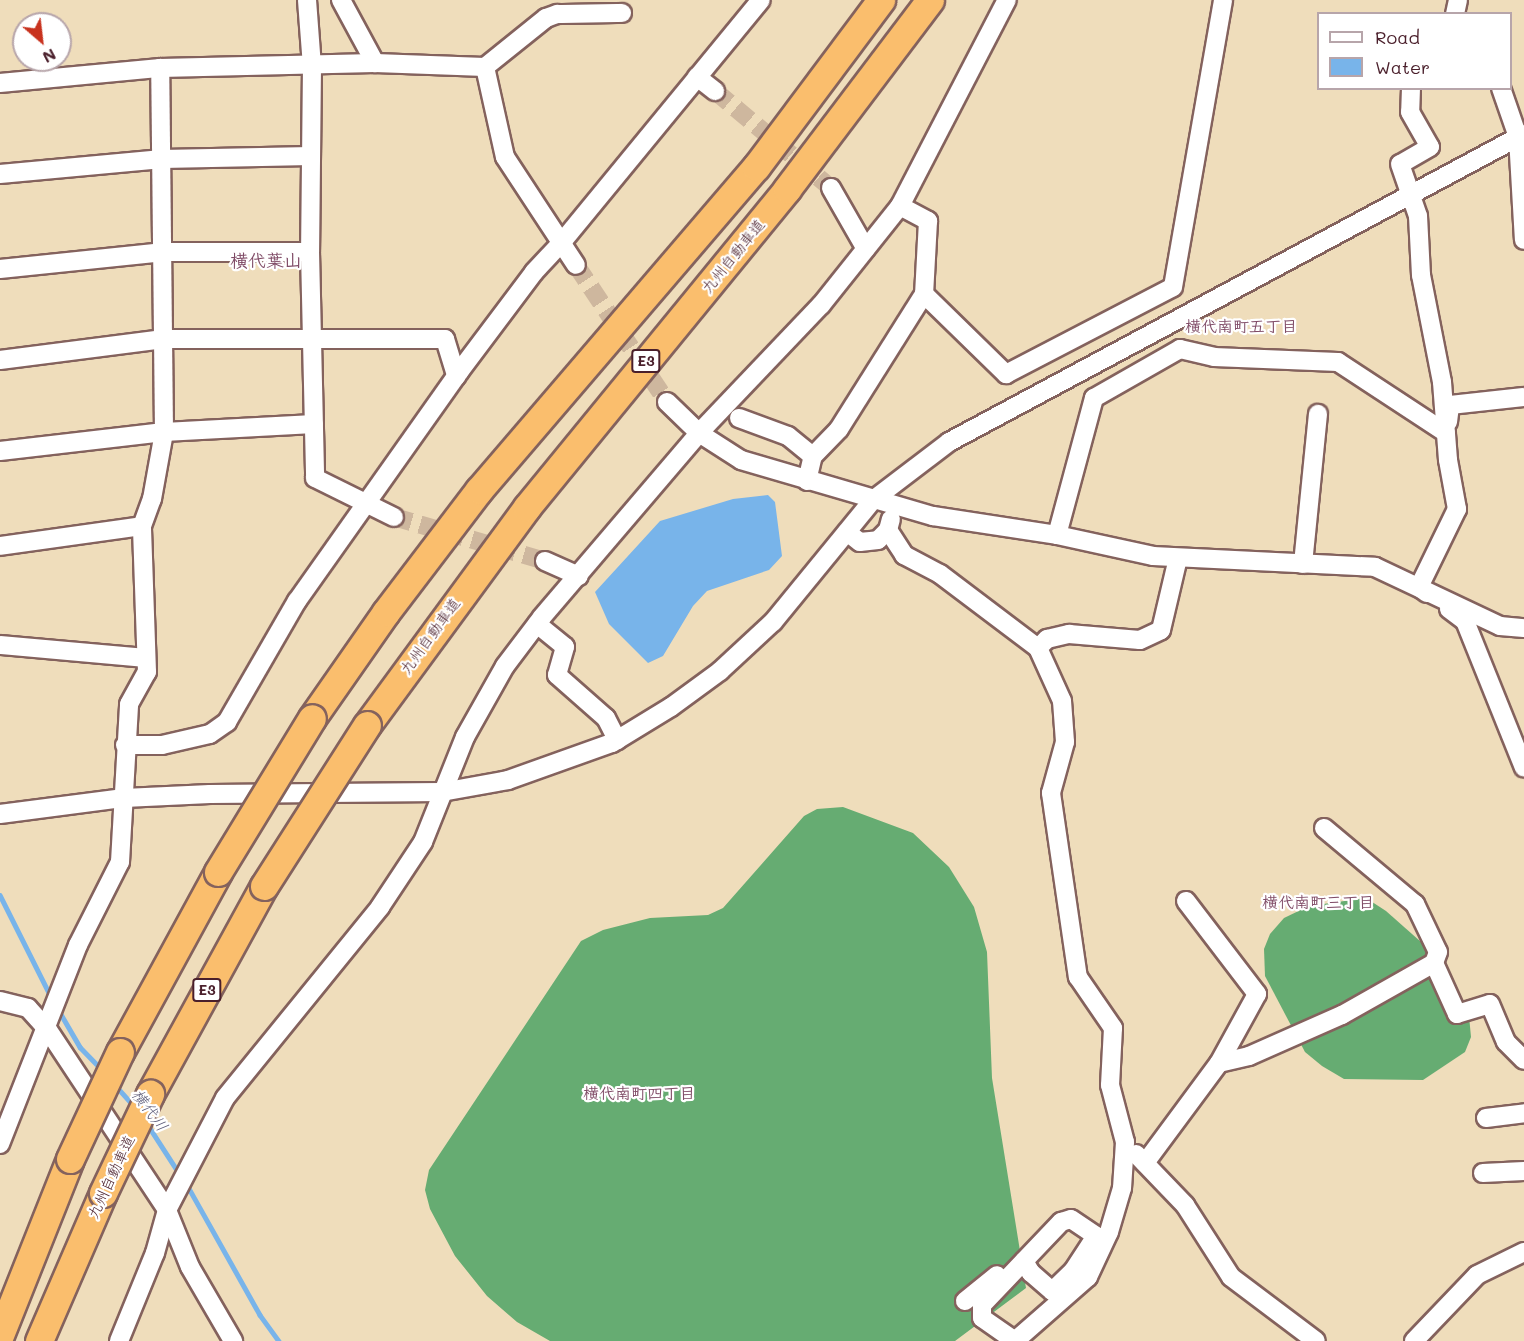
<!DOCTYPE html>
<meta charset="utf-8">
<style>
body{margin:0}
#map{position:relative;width:1524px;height:1341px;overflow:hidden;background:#efddbb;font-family:Mali,"Klee One",sans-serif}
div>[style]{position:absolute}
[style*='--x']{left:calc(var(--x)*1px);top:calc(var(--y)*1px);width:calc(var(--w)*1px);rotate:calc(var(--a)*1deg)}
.forest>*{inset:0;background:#66ac72}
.water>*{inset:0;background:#78b4ea}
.stream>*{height:4.5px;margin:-2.25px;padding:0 2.25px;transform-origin:2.25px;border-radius:2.25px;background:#78b4ea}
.minor-tunnel>*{height:18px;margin-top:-9px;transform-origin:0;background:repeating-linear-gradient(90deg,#ceb79e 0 18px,transparent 0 27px)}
.roads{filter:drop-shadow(2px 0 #84625d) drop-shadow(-2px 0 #84625d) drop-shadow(0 2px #84625d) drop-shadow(0 -2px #84625d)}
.minor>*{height:18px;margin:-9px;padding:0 9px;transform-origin:9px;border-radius:9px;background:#fff}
.highway>*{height:27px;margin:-13.5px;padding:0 13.5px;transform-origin:13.5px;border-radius:13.5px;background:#fabe6d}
.bridges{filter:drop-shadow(2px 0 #84625d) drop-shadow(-2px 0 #84625d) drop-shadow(0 2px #84625d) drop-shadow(0 -2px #84625d)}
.highway-bridge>*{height:27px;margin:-13.5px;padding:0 13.5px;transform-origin:13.5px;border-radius:13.5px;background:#fabe6d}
span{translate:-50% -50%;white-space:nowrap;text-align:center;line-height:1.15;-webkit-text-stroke:4.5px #fff;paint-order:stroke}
.shield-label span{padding:2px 4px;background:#fff;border:2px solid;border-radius:4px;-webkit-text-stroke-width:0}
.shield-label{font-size:14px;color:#4a1f2b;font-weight:700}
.street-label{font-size:15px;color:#4a1f2b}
.neighbourhood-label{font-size:16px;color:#804c67;font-weight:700}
.water-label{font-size:16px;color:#5c5b77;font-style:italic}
.quarter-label{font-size:18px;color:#804c67;font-weight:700}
.legend{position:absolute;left:1317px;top:12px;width:195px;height:78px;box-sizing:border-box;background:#fff;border:2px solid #b7a5aa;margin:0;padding:8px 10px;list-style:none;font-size:18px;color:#4a1f2b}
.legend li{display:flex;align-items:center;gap:12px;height:30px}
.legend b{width:30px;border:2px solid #b7a5aa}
.north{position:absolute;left:12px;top:12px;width:60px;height:60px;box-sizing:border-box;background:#fff;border:2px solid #b7a5aa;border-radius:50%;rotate:152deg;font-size:16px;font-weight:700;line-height:24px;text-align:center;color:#4a1f2b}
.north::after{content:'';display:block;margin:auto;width:21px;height:27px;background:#c8321e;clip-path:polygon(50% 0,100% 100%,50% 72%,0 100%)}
</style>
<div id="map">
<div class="forest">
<div style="clip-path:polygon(843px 807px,913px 833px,949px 867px,974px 907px,987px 952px,992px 1078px,1026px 1288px,955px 1341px,550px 1341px,517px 1322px,487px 1296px,455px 1256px,430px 1209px,425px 1190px,429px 1170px,581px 941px,603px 930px,650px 918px,708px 915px,723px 908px,804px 816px,817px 809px)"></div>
<div style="clip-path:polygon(1366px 898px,1386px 911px,1438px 957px,1469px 1016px,1471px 1037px,1465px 1052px,1423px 1080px,1344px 1079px,1322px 1066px,1305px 1052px,1265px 976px,1264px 949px,1270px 934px,1284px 918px,1309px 906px)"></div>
</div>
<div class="water">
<div style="clip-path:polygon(768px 495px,775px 502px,782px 556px,769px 570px,707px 591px,693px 606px,663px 656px,648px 663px,609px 624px,595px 592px,660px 521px,733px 499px)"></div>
</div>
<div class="stream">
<div style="--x:0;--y:895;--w:114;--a:63.4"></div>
<div style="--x:58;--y:1009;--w:44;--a:59.9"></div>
<div style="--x:80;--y:1047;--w:32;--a:46"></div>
<div style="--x:116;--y:1086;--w:27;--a:48"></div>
<div style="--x:146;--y:1122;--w:61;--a:57.1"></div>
<div style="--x:186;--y:1183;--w:151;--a:60.7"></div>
<div style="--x:260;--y:1315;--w:32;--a:54"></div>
</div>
<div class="minor-tunnel">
<div style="--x:715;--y:91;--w:151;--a:39.9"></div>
<div style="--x:576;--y:265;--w:164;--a:56.4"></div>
<div style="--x:394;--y:517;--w:157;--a:16.2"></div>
</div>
<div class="roads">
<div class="minor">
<div style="--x:307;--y:0;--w:66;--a:85.7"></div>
<div style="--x:312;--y:66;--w:186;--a:90.6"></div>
<div style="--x:310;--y:252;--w:226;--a:88.7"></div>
<div style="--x:315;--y:478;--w:88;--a:26.3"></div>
<div style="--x:341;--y:0;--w:72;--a:61.6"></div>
<div style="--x:375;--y:63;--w:110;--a:2.1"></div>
<div style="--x:485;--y:67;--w:92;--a:77.5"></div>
<div style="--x:505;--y:157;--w:129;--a:56.7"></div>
<div style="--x:1455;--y:14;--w:14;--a:-78"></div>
<div style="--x:485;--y:67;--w:78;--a:-38.8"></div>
<div style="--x:546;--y:18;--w:12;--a:-20"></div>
<div style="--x:557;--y:14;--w:65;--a:-0.9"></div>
<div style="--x:697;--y:77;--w:23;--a:38"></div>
<div style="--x:0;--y:83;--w:161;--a:-5.4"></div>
<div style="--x:160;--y:68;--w:215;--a:-1.3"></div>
<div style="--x:1411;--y:88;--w:24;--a:92"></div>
<div style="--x:1410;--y:112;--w:40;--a:60.3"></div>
<div style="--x:1430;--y:147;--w:34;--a:150"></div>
<div style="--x:1400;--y:164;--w:55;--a:70.9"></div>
<div style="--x:1418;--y:216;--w:59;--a:87.1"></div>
<div style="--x:1421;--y:275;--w:109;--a:78.9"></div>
<div style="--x:1442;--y:382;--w:78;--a:85.6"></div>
<div style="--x:1448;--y:460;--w:50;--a:79.6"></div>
<div style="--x:1457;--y:509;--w:87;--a:116"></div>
<div style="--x:1419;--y:587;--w:10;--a:37"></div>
<div style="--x:1501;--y:88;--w:52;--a:70.9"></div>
<div style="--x:1518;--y:137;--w:103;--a:86.7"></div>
<div style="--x:0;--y:174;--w:163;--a:-5.3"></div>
<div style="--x:162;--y:159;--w:149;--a:-1.2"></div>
<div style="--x:831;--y:188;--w:70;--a:60.2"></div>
<div style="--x:900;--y:206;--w:32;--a:28"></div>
<div style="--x:928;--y:221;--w:73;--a:93.1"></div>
<div style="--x:924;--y:294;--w:115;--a:44.3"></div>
<div style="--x:1006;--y:374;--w:188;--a:-27.5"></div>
<div style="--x:1173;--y:287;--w:291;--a:-80.1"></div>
<div style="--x:0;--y:269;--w:165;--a:-5.9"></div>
<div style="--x:164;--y:252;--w:146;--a:0"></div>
<div style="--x:0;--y:360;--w:165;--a:-7.3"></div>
<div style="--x:164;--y:339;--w:281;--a:0"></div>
<div style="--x:445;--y:339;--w:39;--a:73"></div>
<div style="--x:667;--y:402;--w:45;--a:44.1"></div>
<div style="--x:699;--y:433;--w:50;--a:32.7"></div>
<div style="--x:741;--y:460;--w:200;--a:16.3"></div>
<div style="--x:933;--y:516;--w:125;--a:8.7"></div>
<div style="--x:1057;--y:535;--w:98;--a:12.3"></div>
<div style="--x:1153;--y:556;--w:222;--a:2.8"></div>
<div style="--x:1375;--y:567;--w:138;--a:25.3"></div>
<div style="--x:1500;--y:626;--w:24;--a:5"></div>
<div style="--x:739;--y:418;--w:52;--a:20.2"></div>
<div style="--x:788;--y:436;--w:32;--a:39"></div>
<div style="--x:1448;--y:422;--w:17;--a:-83"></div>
<div style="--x:1450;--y:405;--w:74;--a:-6.2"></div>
<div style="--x:0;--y:451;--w:165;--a:-6.6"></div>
<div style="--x:164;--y:432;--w:150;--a:-3.1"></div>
<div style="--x:807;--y:481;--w:26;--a:-77"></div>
<div style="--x:813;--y:456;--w:37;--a:-46"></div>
<div style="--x:839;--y:429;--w:160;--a:-57.8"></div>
<div style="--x:888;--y:530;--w:30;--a:57"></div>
<div style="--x:904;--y:555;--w:41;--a:27.8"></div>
<div style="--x:940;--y:574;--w:123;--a:37.1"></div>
<div style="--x:1038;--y:648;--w:58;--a:65.6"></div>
<div style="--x:1062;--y:701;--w:41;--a:85.8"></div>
<div style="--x:1065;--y:742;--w:53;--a:105.4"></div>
<div style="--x:1051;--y:793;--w:186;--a:81.7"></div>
<div style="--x:1078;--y:977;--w:62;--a:55.5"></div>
<div style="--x:1113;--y:1028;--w:57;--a:93"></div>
<div style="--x:1110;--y:1085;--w:59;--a:75.3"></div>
<div style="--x:1125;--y:1142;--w:46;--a:93.7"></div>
<div style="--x:1122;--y:1188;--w:46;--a:106.5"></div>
<div style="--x:1109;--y:1232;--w:50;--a:115"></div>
<div style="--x:1088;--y:1277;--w:97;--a:138.8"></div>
<div style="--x:847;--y:532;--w:16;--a:38"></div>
<div style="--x:860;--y:542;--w:18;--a:-6"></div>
<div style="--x:878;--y:540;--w:14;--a:-45"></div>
<div style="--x:888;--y:530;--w:11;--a:-75"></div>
<div style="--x:1057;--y:535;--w:142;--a:-74.9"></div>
<div style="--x:1094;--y:398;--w:99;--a:-29.7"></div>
<div style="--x:1180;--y:349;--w:35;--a:13"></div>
<div style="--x:1214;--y:357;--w:124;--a:2.3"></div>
<div style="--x:1338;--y:362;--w:129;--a:33.3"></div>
<div style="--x:0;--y:546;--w:143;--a:-8"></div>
<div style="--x:545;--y:561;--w:37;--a:24"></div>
<div style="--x:1303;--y:564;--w:151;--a:-84.3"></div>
<div style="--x:1449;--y:609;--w:20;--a:37"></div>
<div style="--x:1465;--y:621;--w:158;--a:68.1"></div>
<div style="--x:537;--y:624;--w:36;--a:39"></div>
<div style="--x:565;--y:647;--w:29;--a:106"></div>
<div style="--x:557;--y:675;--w:65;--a:41.3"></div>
<div style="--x:606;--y:718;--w:25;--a:63"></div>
<div style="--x:0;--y:645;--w:146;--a:5.1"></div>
<div style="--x:1038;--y:648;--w:13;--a:-45"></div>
<div style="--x:1047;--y:639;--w:23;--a:-13"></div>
<div style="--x:1069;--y:634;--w:71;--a:4.8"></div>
<div style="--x:1140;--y:640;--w:23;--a:-25"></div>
<div style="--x:1161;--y:630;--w:74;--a:-76.7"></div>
<div style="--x:125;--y:745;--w:37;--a:0"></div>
<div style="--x:162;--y:745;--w:49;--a:-12.9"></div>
<div style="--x:210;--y:734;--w:21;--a:-35"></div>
<div style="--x:227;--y:722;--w:140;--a:-60"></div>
<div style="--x:297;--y:601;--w:281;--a:-54.7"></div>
<div style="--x:459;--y:372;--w:125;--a:-53.1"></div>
<div style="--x:534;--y:272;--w:41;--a:-47"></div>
<div style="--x:562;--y:242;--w:313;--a:-50.6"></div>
<div style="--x:0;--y:814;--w:125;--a:-7.4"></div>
<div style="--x:124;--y:798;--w:86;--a:-2.7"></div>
<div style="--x:210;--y:794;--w:232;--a:-0.5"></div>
<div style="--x:442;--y:792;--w:67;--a:-10.3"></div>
<div style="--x:508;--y:780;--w:110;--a:-19.6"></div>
<div style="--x:612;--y:743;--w:69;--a:-31.4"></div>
<div style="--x:671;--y:707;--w:61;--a:-36.3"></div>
<div style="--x:720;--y:671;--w:72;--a:-42.8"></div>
<div style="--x:773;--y:622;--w:158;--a:-50.7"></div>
<div style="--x:873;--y:500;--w:96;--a:-37.3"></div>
<div style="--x:949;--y:442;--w:652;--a:-28.18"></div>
<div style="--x:1324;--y:828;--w:119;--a:39.9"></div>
<div style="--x:1415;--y:904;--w:53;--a:64.4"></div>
<div style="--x:1438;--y:952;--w:12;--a:110"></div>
<div style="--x:1434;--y:963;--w:56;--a:65.7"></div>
<div style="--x:1457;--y:1014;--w:34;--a:-17"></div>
<div style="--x:1490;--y:1004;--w:41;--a:67.2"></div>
<div style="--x:1506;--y:1042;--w:25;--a:45"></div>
<div style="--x:1186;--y:901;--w:117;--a:52.6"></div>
<div style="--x:1257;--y:994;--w:79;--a:118.8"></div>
<div style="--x:0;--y:1001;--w:29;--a:14"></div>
<div style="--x:28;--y:1008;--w:30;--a:48"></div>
<div style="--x:48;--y:1030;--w:216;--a:56.5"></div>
<div style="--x:167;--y:1210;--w:61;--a:68"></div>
<div style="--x:190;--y:1267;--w:86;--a:59.8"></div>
<div style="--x:1486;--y:1118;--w:38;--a:-7"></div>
<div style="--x:0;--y:1144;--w:214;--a:-68.6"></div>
<div style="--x:78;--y:945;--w:93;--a:-63.2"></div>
<div style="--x:120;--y:862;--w:158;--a:-86.7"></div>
<div style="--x:129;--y:704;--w:37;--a:-61"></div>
<div style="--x:147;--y:672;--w:146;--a:-92"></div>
<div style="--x:142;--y:526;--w:29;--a:-70"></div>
<div style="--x:152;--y:499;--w:68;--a:-79.8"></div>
<div style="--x:164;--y:432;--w:364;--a:-90.6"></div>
<div style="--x:1136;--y:1154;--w:71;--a:46.1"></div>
<div style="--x:1185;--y:1205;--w:85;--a:57.4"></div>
<div style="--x:1231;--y:1277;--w:106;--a:37"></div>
<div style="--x:1145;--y:1163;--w:124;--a:-53.5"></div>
<div style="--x:1219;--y:1063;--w:31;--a:-13"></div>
<div style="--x:1249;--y:1056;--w:102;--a:-23.8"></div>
<div style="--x:1342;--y:1015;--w:106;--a:-29.5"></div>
<div style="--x:1483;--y:1173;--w:41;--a:-2.8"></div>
<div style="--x:965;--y:1301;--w:41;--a:-39.1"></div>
<div style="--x:119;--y:1341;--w:95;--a:-67.8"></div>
<div style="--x:155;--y:1253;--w:45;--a:-74.4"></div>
<div style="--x:167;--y:1210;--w:126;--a:-62.6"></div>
<div style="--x:225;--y:1098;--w:246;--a:-50.9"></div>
<div style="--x:380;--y:907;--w:78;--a:-56.5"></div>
<div style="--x:423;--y:842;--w:113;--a:-68.2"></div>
<div style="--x:465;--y:737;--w:81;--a:-60.6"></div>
<div style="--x:505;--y:666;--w:61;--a:-52.9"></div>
<div style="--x:542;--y:617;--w:242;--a:-49.5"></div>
<div style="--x:699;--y:433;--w:177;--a:-46.4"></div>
<div style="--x:821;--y:305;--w:127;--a:-51.4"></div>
<div style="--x:900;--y:206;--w:232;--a:-62.6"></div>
<div style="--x:1015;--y:1341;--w:40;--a:-145.1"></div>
<div style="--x:982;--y:1318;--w:13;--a:-90"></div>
<div style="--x:982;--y:1305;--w:115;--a:-46.4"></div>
<div style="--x:1061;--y:1222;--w:10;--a:-17"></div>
<div style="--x:1071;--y:1219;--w:30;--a:34"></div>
<div style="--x:1096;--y:1236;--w:42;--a:123.3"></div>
<div style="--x:1073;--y:1271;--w:29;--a:136"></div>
<div style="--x:1052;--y:1291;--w:28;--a:-139"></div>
<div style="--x:1031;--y:1273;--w:14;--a:-120"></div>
<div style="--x:1414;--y:1341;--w:91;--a:-46.3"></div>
<div style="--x:1477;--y:1275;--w:52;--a:-26.1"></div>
</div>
<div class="highway">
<div style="--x:312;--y:718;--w:129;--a:-55.1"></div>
<div style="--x:386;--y:612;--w:153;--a:-52.7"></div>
<div style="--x:479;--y:490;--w:426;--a:-49.4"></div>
<div style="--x:756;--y:167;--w:209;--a:-53.2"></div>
<div style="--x:367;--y:725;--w:270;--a:-53.7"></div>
<div style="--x:527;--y:507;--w:411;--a:-50.7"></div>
<div style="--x:787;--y:189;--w:237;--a:-52.9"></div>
<div style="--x:120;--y:1052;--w:205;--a:-61.4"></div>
<div style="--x:150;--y:1094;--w:237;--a:-61.3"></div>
<div style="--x:0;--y:1335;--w:189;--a:-68.3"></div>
<div style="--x:39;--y:1341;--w:161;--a:-66.6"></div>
</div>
</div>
<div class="bridges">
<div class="highway-bridge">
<div style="--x:218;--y:872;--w:180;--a:-58.6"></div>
<div style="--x:264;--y:886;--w:191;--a:-57.4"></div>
<div style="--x:70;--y:1159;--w:118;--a:-65"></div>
<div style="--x:103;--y:1193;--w:110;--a:-64.6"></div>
</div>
</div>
<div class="shield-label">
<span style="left:646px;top:361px">E3</span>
<span style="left:207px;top:990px">E3</span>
</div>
<div class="street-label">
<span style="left:733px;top:256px;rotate:-51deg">九州自動車道</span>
<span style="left:430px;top:636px;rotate:-54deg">九州自動車道</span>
<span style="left:111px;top:1177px;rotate:-65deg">九州自動車道</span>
</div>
<div class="neighbourhood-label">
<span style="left:1241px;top:326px">横代南町五丁目</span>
<span style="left:1318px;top:902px">横代南町三丁目</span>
<span style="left:639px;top:1093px">横代南町四丁目</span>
</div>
<div class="water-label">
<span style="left:150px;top:1110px;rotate:53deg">横代川</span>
</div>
<div class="quarter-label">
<span style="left:266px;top:260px">横代葉山</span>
</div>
<ul class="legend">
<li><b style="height:8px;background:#fff"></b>Road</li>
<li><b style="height:16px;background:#78b4ea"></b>Water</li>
</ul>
<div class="north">N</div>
</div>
